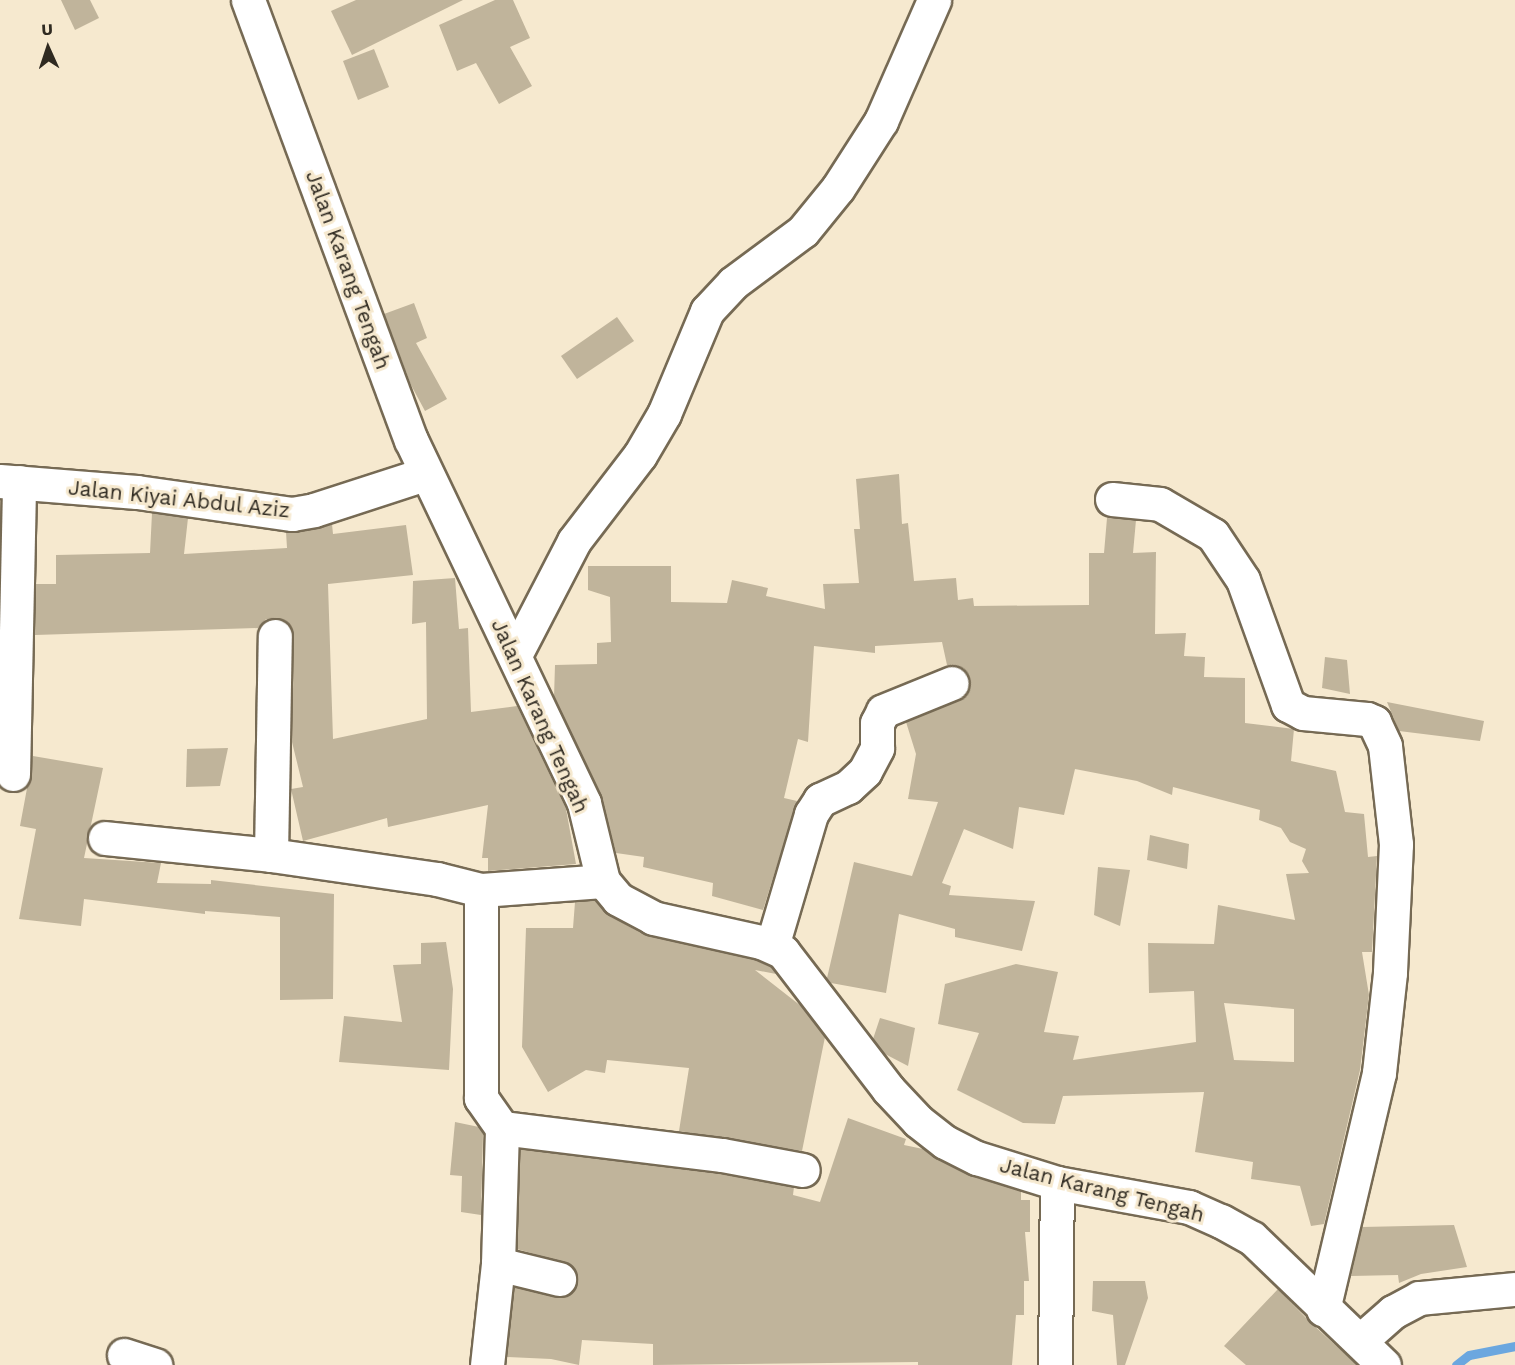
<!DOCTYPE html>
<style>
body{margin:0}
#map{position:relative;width:1515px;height:1365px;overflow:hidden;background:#f6e9cf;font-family:"Work Sans",sans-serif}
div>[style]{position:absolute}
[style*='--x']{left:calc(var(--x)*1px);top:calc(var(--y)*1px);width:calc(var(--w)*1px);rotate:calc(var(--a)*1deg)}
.stream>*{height:9px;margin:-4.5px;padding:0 4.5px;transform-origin:4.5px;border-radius:4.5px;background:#6ba7df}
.building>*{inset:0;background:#c0b49b}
.roads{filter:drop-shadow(2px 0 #766a54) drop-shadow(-2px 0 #766a54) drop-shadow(0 2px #766a54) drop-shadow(0 -2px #766a54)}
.minor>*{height:33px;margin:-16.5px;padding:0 16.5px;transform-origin:16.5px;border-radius:16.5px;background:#fff}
span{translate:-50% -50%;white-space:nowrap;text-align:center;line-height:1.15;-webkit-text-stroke:6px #f6e9cf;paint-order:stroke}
.street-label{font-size:21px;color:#2f2a21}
.north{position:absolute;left:18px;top:18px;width:60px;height:60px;-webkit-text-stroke:4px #f6e9cf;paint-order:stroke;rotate:357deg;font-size:16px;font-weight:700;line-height:24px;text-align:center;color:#2f2a21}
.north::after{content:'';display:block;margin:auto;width:21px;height:27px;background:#2f2a21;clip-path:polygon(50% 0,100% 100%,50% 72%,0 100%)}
</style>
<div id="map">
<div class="stream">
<div style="--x:1456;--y:1365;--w:16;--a:-38"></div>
<div style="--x:1469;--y:1355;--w:47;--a:-11.1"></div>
</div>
<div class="building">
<div style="clip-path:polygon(61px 0,90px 0,99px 18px,75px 30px)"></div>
<div style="clip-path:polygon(356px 0,463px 0,352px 55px,331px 11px)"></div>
<div style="clip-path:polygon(495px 0,513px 0,530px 38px,510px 47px,532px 86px,499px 104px,476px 63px,457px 71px,439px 25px)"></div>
<div style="clip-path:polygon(374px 49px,389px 87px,358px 100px,343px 61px)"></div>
<div style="clip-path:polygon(414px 303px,427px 338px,416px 343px,447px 399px,425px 411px,411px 385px,384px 314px)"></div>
<div style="clip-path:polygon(617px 317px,634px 341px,577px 379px,561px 356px)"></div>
<div style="clip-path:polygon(evenodd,899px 474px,902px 524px,908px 523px,914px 581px,956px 578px,958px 600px,973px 598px,974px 606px,1089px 605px,1089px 553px,1104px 553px,1107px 518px,1136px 520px,1133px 553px,1156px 552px,1155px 634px,1186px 633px,1184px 656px,1205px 657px,1204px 677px,1245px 678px,1245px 723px,1294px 729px,1291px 761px,1336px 771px,1345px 812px,1364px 814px,1368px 857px,1377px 856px,1372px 952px,1362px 952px,1369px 995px,1360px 1070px,1324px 1224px,1311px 1226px,1300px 1186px,1251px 1179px,1253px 1162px,1195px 1152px,1204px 1092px,1063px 1096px,1055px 1124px,1023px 1123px,957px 1090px,979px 1033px,938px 1024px,945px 984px,1016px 964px,1058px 972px,1044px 1032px,1079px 1036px,1073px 1060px,1196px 1042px,1194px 991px,1149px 993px,1148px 943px,1214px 944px,1218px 905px,1295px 920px,1286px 874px,1309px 873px,1302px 861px,1306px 849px,1290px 842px,1281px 828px,1259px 820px,1260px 810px,1173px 787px,1172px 795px,1137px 781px,1075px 769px,1064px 815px,1019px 807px,1013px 849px,964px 829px,942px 883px,951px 886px,949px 895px,1035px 901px,1022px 951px,955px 937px,955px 929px,899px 914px,886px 993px,831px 983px,827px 978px,854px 862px,912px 876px,938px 802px,908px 799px,916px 754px,906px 722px,967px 694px,969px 675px,963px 668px,947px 665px,942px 642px,875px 646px,875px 653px,814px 646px,808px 742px,798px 739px,784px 798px,797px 801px,763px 910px,712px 896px,713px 883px,643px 867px,644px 857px,616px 853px,601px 795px,554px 697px,555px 665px,597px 664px,597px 643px,611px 642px,610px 597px,588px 590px,588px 566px,671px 566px,671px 602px,727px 603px,732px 580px,768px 588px,766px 596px,825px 609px,823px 584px,859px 583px,854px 529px,860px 529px,856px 479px,899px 474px,1224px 1003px,1294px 1009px,1294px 1062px,1234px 1060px,1224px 1003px)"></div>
<div style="clip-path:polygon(152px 513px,188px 518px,184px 554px,287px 548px,286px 532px,332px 524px,333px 534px,406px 525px,413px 575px,328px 584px,333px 739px,427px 719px,426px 622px,412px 624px,413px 581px,455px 578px,459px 629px,468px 628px,471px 712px,517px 706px,566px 809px,576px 864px,488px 871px,488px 858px,482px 858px,488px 805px,388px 827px,387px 818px,303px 841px,291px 789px,303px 787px,292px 742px,294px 636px,284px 620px,266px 619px,258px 628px,35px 635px,36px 584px,56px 584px,56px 555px,150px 553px)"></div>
<div style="clip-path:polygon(1325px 657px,1347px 660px,1350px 694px,1322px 688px)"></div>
<div style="clip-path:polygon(1387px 702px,1484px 721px,1480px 741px,1399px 731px)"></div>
<div style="clip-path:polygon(228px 748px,220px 786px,186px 787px,187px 749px)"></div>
<div style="clip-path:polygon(33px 756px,103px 768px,84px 858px,161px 863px,157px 883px,211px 884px,211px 880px,334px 894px,333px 999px,280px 1000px,280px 917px,205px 911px,205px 914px,84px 899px,81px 926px,19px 919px,36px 829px,20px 826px)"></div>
<div style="clip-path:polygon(1150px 835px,1189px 844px,1187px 869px,1147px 860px)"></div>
<div style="clip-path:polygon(1098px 867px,1130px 870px,1120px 926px,1094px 915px)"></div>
<div style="clip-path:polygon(594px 900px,609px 915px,644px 935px,755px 960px,771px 967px,776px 974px,755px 970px,801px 1006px,825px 1037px,802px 1151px,679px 1131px,689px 1068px,607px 1060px,605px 1073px,586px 1070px,548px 1092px,522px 1047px,526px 928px,573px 928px,575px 902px)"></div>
<div style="clip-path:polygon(446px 942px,453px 989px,449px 1070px,339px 1062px,344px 1016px,402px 1022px,393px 965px,421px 964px,421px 943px)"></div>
<div style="clip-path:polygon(880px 1018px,915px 1028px,908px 1066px,885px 1054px,873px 1039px)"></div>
<div style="clip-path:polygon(848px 1118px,906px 1139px,904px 1145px,923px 1149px,971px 1176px,1021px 1191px,1021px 1200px,1030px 1200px,1030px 1232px,1025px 1232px,1029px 1281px,1024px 1281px,1024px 1315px,1016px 1315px,1012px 1365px,918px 1365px,918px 1362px,653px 1365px,653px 1344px,582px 1340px,579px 1365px,551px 1359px,507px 1357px,514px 1287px,564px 1297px,577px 1283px,572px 1265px,517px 1249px,520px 1149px,719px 1174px,794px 1187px,793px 1195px,820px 1202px)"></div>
<div style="clip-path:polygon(455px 1122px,479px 1127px,483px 1134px,481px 1215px,461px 1212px,462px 1176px,450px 1175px)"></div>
<div style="clip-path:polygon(1454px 1225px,1467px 1267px,1421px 1274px,1399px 1283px,1398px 1275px,1351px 1276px,1362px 1227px)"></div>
<div style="clip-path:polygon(1093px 1281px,1145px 1281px,1148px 1298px,1125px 1365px,1117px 1365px,1113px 1315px,1092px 1311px)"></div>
<div style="clip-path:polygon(1278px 1289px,1310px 1322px,1357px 1365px,1246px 1365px,1224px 1346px)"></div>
</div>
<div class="roads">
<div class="minor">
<div style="--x:248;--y:0;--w:469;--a:69.7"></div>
<div style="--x:411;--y:440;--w:402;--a:64.5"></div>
<div style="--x:584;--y:803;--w:80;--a:76.3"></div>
<div style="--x:603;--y:881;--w:23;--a:50"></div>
<div style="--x:618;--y:899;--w:40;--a:28"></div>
<div style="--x:653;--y:918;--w:111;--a:12.5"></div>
<div style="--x:761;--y:942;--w:24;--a:24"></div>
<div style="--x:783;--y:952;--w:173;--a:52.5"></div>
<div style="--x:888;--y:1089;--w:44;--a:46.8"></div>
<div style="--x:918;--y:1121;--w:34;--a:38"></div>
<div style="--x:945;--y:1142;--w:36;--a:27"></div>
<div style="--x:977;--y:1158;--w:84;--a:17.4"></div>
<div style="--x:1057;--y:1183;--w:134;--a:10.3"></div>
<div style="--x:1189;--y:1207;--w:35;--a:24"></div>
<div style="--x:1221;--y:1221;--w:35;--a:29"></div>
<div style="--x:1252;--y:1238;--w:183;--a:43.9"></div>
<div style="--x:0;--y:481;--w:137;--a:4.6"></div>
<div style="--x:137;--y:492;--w:157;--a:8.1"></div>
<div style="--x:292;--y:514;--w:22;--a:-10"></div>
<div style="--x:314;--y:510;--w:117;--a:-18"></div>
<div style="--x:1112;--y:499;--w:48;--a:5.9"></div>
<div style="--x:1160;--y:504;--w:61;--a:30.3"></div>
<div style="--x:1213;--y:535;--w:54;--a:56.3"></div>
<div style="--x:1243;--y:580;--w:133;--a:70.2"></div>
<div style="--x:1288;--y:705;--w:17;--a:28"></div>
<div style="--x:1303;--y:713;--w:64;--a:5.4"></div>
<div style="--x:1367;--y:719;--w:8;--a:23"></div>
<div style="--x:1374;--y:722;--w:26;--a:65"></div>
<div style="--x:1385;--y:746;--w:99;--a:83.6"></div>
<div style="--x:1396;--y:844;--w:129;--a:92.7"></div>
<div style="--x:1390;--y:973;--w:101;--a:96.3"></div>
<div style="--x:1379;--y:1073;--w:243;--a:103.3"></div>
<div style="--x:515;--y:655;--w:128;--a:-62.6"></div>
<div style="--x:574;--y:541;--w:108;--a:-52.5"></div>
<div style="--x:640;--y:455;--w:48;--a:-59.7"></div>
<div style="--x:664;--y:414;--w:112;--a:-67.3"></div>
<div style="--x:707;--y:311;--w:38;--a:-47"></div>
<div style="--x:733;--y:283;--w:87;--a:-36.6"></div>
<div style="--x:803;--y:231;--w:55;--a:-50.9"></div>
<div style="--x:838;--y:188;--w:80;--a:-57.3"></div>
<div style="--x:881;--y:121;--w:132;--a:-66.3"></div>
<div style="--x:13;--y:774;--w:292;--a:-88.8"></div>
<div style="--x:105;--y:838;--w:167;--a:5.8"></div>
<div style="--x:271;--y:855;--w:219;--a:-89"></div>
<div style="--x:271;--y:855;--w:168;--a:8.2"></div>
<div style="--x:437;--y:879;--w:45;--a:14"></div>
<div style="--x:772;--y:946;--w:138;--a:-73.5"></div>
<div style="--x:811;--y:814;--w:17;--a:-57"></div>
<div style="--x:820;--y:800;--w:31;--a:-25"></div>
<div style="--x:848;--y:787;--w:23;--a:-43"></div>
<div style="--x:865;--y:771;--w:26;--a:-62"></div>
<div style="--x:877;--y:748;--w:25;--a:-90"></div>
<div style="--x:877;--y:723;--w:13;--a:-63"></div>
<div style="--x:883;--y:711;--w:74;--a:-22.1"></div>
<div style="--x:502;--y:1128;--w:222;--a:7"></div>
<div style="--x:722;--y:1155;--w:82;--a:10.5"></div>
<div style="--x:498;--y:1264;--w:63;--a:13.8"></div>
<div style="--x:1360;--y:1341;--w:44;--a:-41.3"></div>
<div style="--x:1393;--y:1312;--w:30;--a:-28"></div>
<div style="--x:1419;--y:1298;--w:96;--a:-5.4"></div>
<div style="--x:124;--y:1355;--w:33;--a:18"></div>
<div style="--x:487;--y:1365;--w:102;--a:-83.8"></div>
<div style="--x:498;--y:1264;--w:136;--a:-88.3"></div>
<div style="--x:502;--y:1128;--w:37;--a:-125"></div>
<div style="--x:481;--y:1098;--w:208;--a:-90"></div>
<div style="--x:481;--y:890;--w:122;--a:-4.2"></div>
<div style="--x:1055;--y:1365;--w:182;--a:-89.4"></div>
</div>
</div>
<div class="street-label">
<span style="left:348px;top:270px;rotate:70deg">Jalan Karang Tengah</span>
<span style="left:179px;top:499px;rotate:6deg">Jalan Kiyai Abdul Aziz</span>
<span style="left:540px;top:716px;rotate:66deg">Jalan Karang Tengah</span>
<span style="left:1102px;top:1190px;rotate:14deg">Jalan Karang Tengah</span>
</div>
<div class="north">U</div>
</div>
